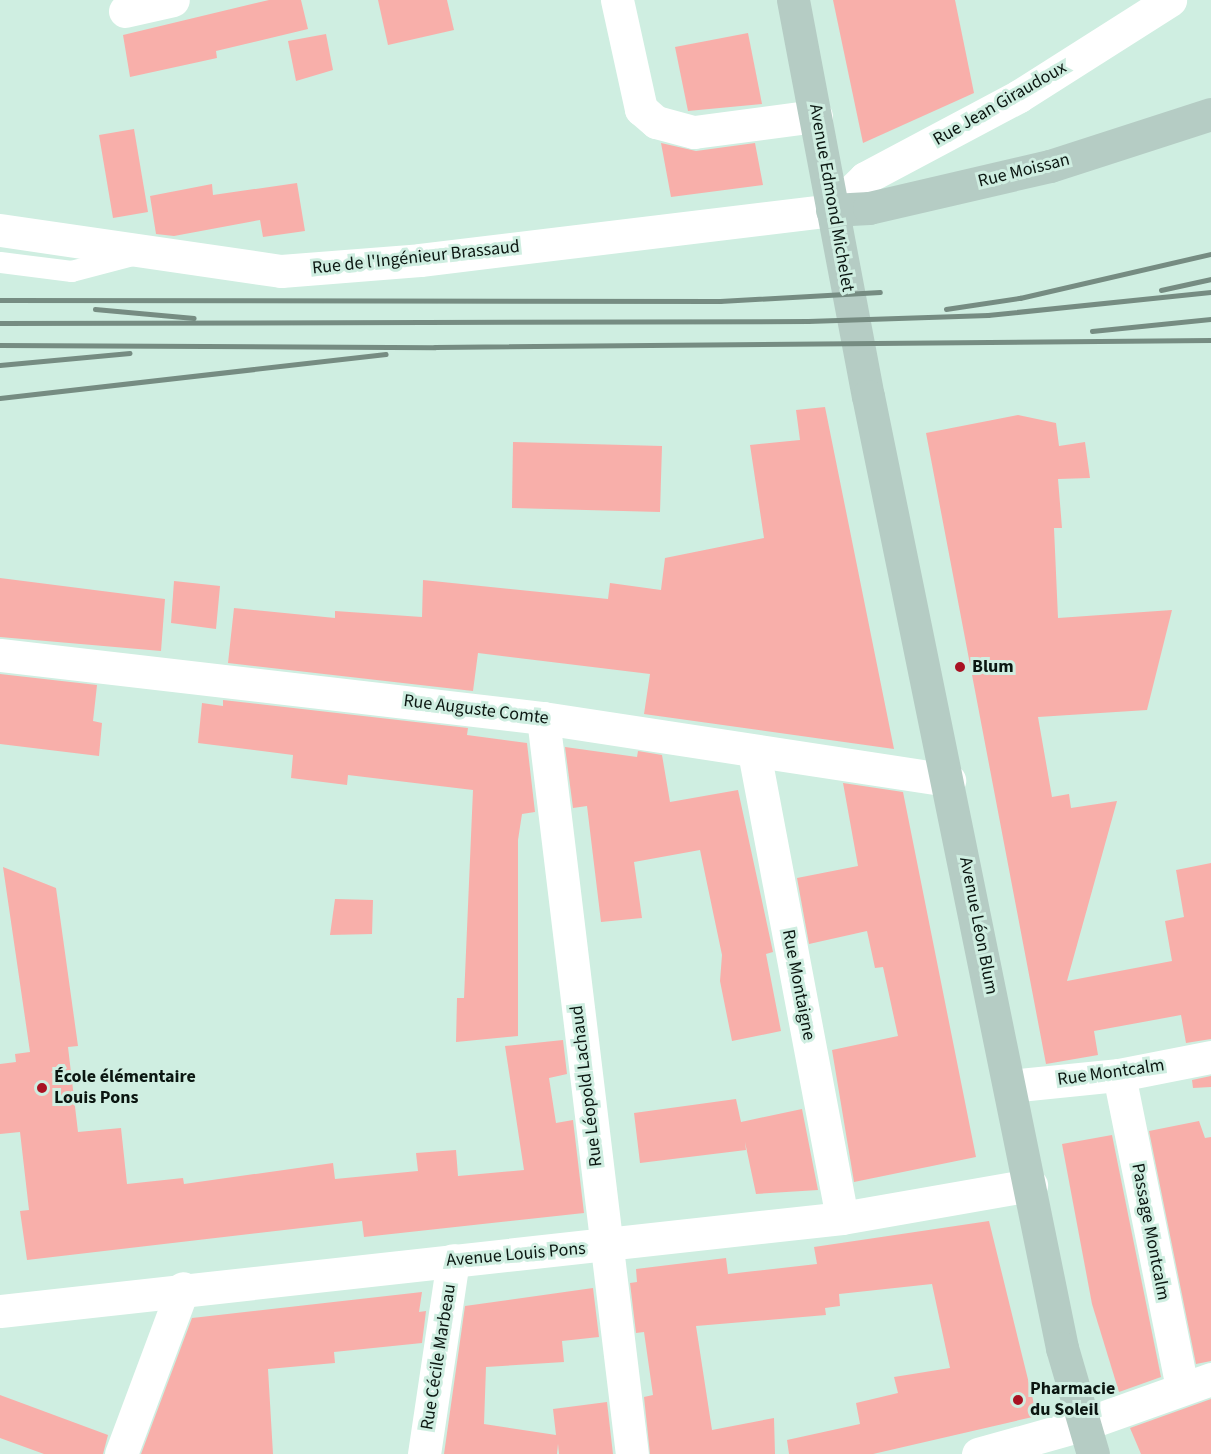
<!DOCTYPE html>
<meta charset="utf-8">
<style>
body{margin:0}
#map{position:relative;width:1211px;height:1454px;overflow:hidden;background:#cfeee1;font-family:"Source Sans 3",sans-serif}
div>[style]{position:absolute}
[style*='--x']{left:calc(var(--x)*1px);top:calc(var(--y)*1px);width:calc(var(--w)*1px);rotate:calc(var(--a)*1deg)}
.building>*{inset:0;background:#f8afaa}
.lane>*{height:21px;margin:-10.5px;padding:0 10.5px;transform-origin:10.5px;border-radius:10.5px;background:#fff}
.street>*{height:33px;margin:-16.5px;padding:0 16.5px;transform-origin:16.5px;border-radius:16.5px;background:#fff}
.secondary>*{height:33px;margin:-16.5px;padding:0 16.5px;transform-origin:16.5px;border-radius:16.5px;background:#b5ccc4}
.rail>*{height:4.5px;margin:-2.25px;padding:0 2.25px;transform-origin:2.25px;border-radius:2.25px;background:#768c82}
.dots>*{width:16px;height:16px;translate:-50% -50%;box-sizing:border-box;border:3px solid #cfeee1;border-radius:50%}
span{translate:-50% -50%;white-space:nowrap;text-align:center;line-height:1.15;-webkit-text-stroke:6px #cfeee1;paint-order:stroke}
.street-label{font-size:18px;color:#0b1611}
.poi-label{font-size:18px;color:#0b1611;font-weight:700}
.left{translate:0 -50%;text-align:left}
</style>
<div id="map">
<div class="building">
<div style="clip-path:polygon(269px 0,301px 0,308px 29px,216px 51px,217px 58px,130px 77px,123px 35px)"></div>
<div style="clip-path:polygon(378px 0,447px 0,454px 30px,388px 45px)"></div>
<div style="clip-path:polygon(833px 0,955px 0,974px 93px,863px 143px)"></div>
<div style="clip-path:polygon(748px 33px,762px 104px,688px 111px,675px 47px)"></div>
<div style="clip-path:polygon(326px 34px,333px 70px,296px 81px,288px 41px)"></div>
<div style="clip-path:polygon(134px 129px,148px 212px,113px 218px,99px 135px)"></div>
<div style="clip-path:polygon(661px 143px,696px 151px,755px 143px,763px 185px,671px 197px)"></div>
<div style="clip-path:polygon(297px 183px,305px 231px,263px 237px,260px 220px,174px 236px,156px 234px,150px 196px,212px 184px,213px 195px)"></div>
<div style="clip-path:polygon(825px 407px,894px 749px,644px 714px,650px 674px,478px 653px,473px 691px,228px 663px,234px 608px,335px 618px,335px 611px,422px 617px,423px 580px,608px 599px,610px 583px,661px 590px,665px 558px,764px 538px,750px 445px,800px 440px,796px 410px)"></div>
<div style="clip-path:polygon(1018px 415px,1056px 423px,1059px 446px,1085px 442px,1090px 478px,1058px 479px,1062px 528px,1054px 528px,1058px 618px,1172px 610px,1147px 710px,1038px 717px,1052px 797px,1069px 794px,1071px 808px,1117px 801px,1067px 981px,1172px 961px,1165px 921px,1184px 917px,1176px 870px,1211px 863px,1211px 1039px,1186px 1043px,1181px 1015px,1094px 1031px,1098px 1055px,1046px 1064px,926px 433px)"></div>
<div style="clip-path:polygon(513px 442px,662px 446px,660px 512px,512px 508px)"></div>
<div style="clip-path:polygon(0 578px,165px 599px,161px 651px,0 637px)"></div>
<div style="clip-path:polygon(174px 581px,220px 586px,216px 629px,171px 623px)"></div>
<div style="clip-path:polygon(0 674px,97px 685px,93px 721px,102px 723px,99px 756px,0 744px)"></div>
<div style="clip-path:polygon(223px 700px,468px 728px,467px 735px,527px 743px,535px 812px,522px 814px,518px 840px,518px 1036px,456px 1042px,457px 998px,464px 998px,473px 790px,348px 775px,347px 785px,291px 778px,293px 755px,198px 743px,202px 703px,223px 706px)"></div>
<div style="clip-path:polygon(565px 747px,637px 757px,638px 751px,662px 755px,670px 802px,738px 790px,773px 952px,766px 954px,781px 1031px,732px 1041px,720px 981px,722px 955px,700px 850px,634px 862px,642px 918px,601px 922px,587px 806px,573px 808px)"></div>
<div style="clip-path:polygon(843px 783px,903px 792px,976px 1157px,854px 1182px,832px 1050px,898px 1036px,883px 967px,875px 968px,867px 931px,809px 944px,797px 878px,858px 866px)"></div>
<div style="clip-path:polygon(3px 867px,56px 888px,78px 1046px,68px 1047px,78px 1132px,121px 1128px,127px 1184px,183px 1178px,184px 1184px,333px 1163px,335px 1179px,418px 1171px,416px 1153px,456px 1150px,458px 1176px,524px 1170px,505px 1046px,563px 1040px,567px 1074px,549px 1078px,556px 1123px,573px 1120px,584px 1213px,364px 1237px,362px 1221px,27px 1260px,20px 1211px,29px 1210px,20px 1132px,0 1134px,0 1064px,16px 1062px,15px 1054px,30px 1052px)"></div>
<div style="clip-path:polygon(335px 899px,373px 900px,372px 934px,330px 935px)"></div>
<div style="clip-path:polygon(1211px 1076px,1211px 1087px,1193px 1088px,1192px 1080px)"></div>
<div style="clip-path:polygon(736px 1099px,741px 1122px,802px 1109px,818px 1190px,756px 1194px,745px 1142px,746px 1150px,640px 1163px,634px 1113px)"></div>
<div style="clip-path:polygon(1199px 1121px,1205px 1138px,1211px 1137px,1211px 1361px,1196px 1364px,1149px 1131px)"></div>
<div style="clip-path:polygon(1112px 1135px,1161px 1377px,1119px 1392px,1092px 1304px,1062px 1144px)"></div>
<div style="clip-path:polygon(989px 1221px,1037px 1416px,873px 1454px,789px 1454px,787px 1440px,860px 1424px,856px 1403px,898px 1393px,894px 1377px,950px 1368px,932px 1284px,839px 1294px,840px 1306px,825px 1308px,826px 1315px,696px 1326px,712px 1430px,774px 1418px,775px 1454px,650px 1454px,644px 1397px,653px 1395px,644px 1332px,636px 1333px,630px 1283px,637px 1282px,636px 1269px,726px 1258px,728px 1274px,817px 1264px,814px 1247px)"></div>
<div style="clip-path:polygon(593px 1288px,599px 1337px,562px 1341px,564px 1362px,486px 1367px,484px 1424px,556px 1435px,553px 1409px,607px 1402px,613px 1454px,559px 1454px,558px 1444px,557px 1454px,444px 1454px,465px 1306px)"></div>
<div style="clip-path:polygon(422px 1292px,419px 1312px,426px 1311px,422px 1343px,334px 1352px,335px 1363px,268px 1369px,273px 1454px,141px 1454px,192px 1318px)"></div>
<div style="clip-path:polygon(0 1395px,108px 1435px,103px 1454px,44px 1454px,0 1438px)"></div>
<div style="clip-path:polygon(1211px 1399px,1211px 1454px,1141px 1454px,1130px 1428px)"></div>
</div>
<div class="lane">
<div style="--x:0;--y:262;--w:72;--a:7.2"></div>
<div style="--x:71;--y:271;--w:63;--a:-14.7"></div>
</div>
<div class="street">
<div style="--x:617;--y:0;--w:112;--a:77.6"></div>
<div style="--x:641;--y:109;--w:20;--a:41"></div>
<div style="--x:656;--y:122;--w:39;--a:15"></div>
<div style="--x:694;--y:132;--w:123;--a:-7.5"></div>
<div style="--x:125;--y:11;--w:49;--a:-12.9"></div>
<div style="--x:0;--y:230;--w:284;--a:8.3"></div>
<div style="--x:281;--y:271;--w:139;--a:-4.5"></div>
<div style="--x:420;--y:260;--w:415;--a:-6.9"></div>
<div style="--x:832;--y:210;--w:46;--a:-44.1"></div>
<div style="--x:865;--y:178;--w:174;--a:-28"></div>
<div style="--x:1019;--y:96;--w:179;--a:-32.4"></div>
<div style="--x:0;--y:655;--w:547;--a:6.62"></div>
<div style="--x:543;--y:718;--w:411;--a:8.7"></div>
<div style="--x:543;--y:718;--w:741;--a:83.11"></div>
<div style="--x:754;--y:752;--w:474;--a:79.3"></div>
<div style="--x:1119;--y:1075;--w:319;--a:78.6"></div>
<div style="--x:1010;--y:1086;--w:110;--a:-5.8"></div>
<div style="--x:1119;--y:1075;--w:94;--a:-11.1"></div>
<div style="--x:0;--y:1311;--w:847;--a:-6.3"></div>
<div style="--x:842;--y:1218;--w:192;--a:-9.9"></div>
<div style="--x:121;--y:1454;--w:177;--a:-69.5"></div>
<div style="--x:424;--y:1454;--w:196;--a:-81.5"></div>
<div style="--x:978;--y:1454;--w:108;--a:-15.6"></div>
<div style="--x:1082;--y:1425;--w:137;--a:-19.6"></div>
</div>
<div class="secondary">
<div style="--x:793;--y:0;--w:403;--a:79.3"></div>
<div style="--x:868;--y:396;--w:972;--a:78.48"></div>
<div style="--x:1062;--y:1348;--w:110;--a:73.7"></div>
<div style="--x:832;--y:210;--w:37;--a:-3"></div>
<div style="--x:869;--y:208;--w:186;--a:-13.1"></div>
<div style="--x:1050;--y:166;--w:169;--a:-17.9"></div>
</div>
<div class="rail">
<div style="--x:1161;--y:290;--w:51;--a:-12.4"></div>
<div style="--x:0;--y:300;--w:720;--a:0.08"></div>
<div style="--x:720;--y:301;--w:160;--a:-3.2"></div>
<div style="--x:95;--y:309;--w:99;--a:5.2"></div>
<div style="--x:946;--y:309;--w:75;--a:-8.5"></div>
<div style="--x:1020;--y:298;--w:196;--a:-13"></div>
<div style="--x:0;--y:323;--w:808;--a:-0.14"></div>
<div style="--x:808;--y:321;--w:180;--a:-1.9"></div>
<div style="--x:988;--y:315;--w:224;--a:-5.9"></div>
<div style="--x:1092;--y:331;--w:120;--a:-5.8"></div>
<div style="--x:0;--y:345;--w:435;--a:0.3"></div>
<div style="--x:435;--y:347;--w:776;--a:-0.52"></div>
<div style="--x:0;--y:365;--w:130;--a:-5.3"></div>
<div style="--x:0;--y:398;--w:388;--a:-6.5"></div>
</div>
<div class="dots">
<div style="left:960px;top:667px;background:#a81223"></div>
<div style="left:42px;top:1088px;background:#a81223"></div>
<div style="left:1018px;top:1400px;background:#a81223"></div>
</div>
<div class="street-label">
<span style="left:1000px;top:104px;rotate:-30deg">Rue Jean Giraudoux</span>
<span style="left:1024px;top:171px;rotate:-14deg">Rue Moissan</span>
<span style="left:831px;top:198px;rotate:80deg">Avenue Edmond Michelet</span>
<span style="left:416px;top:258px;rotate:-6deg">Rue de l'Ingénieur Brassaud</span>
<span style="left:476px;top:710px;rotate:7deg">Rue Auguste Comte</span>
<span style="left:978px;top:926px;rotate:79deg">Avenue Léon Blum</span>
<span style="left:798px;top:985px;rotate:79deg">Rue Montaigne</span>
<span style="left:1111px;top:1073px;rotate:-8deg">Rue Montcalm</span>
<span style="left:587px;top:1086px;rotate:-97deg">Rue Léopold Lachaud</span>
<span style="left:1150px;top:1232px;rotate:79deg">Passage Montcalm</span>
<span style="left:516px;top:1255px;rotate:-5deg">Avenue Louis Pons</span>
<span style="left:439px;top:1357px;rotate:-81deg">Rue Cécile Marbeau</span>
</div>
<div class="poi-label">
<span class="left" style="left:972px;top:667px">Blum</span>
<span class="left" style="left:54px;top:1088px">École élémentaire<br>Louis Pons</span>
<span class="left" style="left:1030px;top:1400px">Pharmacie<br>du Soleil</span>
</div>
</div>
